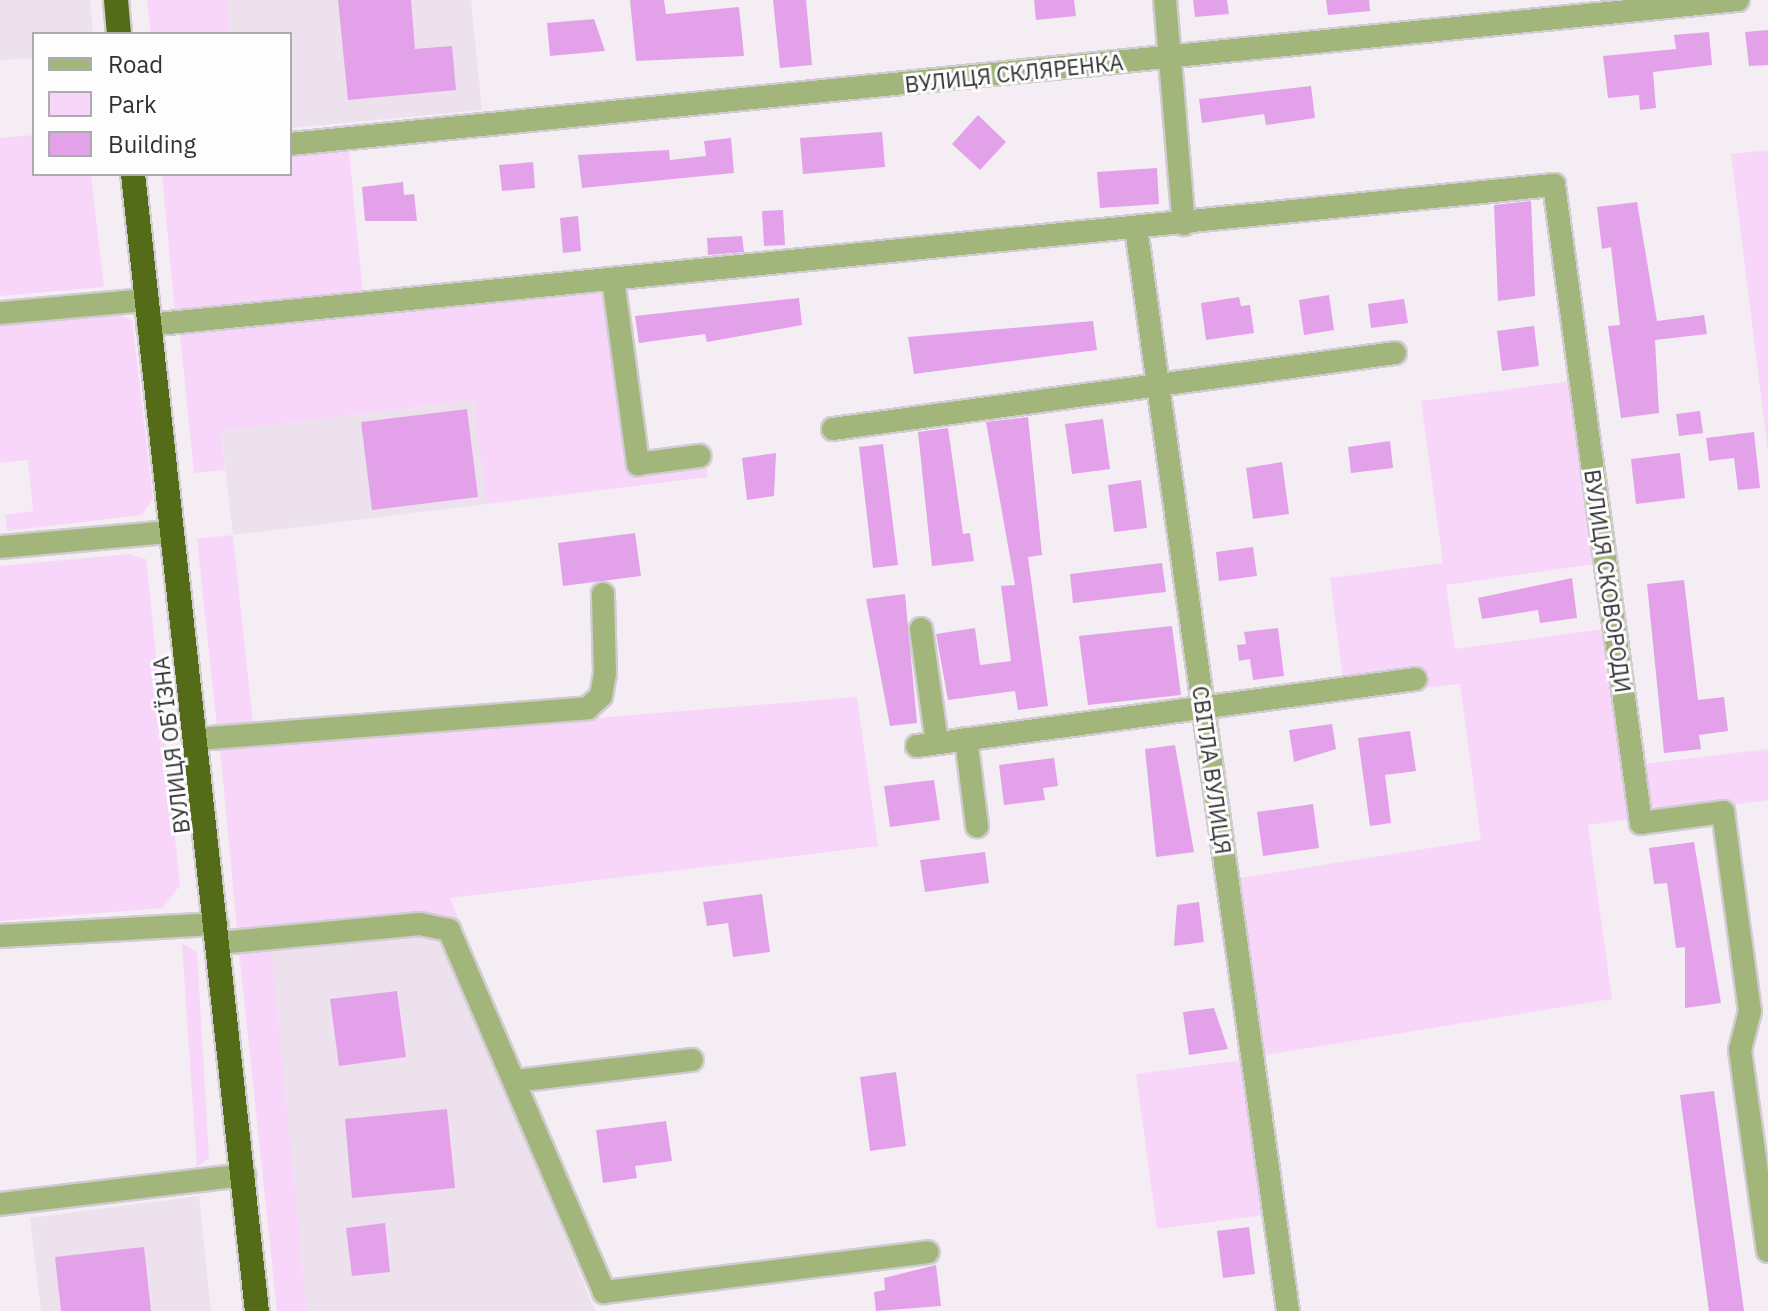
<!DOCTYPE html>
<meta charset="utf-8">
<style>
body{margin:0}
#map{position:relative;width:1768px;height:1311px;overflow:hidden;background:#f4eef4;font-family:"IBM Plex Sans",sans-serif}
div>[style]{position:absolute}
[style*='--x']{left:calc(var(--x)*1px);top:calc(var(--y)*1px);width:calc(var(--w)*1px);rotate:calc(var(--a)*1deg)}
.built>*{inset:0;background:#ece1ed}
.green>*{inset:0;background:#f8d6fa}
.building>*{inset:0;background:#e3a1e9}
.roads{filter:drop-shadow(2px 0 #d1ccd1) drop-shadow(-2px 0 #d1ccd1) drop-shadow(0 2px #d1ccd1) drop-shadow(0 -2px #d1ccd1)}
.minor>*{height:22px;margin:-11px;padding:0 11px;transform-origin:11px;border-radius:11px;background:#a2b67c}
.highway>*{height:24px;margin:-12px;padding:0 12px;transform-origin:12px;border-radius:12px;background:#546b18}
span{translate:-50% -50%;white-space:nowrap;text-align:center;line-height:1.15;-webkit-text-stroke:6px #fefdfe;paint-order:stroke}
.street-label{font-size:22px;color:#333133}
.legend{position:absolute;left:32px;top:32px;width:260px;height:144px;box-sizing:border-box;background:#fefdfe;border:2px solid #adabad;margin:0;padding:10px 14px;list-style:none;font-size:24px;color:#333133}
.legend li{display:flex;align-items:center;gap:16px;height:40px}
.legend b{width:40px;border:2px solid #adabad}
</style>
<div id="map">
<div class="built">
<div style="clip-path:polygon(0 0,90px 0,93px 34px,34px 34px,34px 58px,0 60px)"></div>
<div style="clip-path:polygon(227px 0,471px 0,482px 110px,290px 128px,290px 34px,230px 34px)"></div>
<div style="clip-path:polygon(475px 400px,487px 504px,233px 535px,221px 431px)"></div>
<div style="clip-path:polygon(420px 934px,443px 938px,451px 952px,595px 1311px,307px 1311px,271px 948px)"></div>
<div style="clip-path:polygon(199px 1196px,211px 1311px,41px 1311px,30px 1218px)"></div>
</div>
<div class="green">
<div style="clip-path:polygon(147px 0,227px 0,230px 34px,151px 34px)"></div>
<div style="clip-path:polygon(34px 135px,34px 174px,91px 174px,104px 287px,0 296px,0 138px)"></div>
<div style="clip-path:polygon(1768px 150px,1768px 452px,1731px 154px)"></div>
<div style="clip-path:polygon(349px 151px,363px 295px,175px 313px,162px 174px,290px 174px,290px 157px)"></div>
<div style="clip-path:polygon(609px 289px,634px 472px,706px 463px,708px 477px,487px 504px,474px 400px,221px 431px,225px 470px,194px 473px,180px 334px)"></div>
<div style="clip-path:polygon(109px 308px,132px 321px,153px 499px,142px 515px,7px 531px,5px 515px,33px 511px,28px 460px,0 463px,0 321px)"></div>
<div style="clip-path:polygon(1571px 381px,1595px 564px,1446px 585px,1455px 649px,1604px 629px,1630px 819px,1588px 825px,1612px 999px,1265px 1055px,1240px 878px,1481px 840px,1460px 684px,1423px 688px,1420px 669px,1343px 679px,1330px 578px,1443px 563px,1421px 401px)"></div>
<div style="clip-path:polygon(233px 535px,253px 724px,217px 728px,197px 539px)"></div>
<div style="clip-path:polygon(129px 554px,146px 559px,180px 885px,163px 908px,0 921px,0 566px)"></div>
<div style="clip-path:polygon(857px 697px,878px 846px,450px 898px,460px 923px,420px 912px,237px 930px,220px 748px)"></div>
<div style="clip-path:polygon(1768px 749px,1768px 800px,1651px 816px,1644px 764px)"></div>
<div style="clip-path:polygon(182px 943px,197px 952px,209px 1158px,197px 1167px)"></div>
<div style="clip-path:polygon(271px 948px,307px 1311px,277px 1311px,239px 951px)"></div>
<div style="clip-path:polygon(1242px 1060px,1264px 1215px,1157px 1229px,1136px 1074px)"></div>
</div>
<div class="building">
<div style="clip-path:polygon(338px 0,411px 0,415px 49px,452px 46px,456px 90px,348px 100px)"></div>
<div style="clip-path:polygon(630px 0,664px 0,666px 14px,739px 7px,744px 56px,636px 61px)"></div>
<div style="clip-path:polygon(773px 0,806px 0,812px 65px,780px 68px)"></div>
<div style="clip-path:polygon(1034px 0,1074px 0,1076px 16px,1036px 20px)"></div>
<div style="clip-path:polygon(1193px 0,1227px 0,1229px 14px,1195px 17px)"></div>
<div style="clip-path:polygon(1326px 0,1369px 0,1370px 11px,1328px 15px)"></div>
<div style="clip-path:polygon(594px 19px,605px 51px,550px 56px,547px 23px)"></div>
<div style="clip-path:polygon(1768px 30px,1768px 65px,1749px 66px,1745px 32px)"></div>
<div style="clip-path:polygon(1709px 32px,1712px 65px,1653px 72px,1656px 108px,1640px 110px,1639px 95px,1608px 98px,1603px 56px,1676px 49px,1674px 35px)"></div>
<div style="clip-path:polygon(1311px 86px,1315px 118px,1266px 125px,1264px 114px,1202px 123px,1199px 99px)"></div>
<div style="clip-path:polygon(978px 115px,1006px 142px,980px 170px,952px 144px)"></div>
<div style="clip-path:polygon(882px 132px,885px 167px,803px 174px,800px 138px)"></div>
<div style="clip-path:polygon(731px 138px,734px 173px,582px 188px,578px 155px,669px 150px,670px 160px,706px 156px,704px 141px)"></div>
<div style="clip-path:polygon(533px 162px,535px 188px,502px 191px,499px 165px)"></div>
<div style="clip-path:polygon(1157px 168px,1159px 204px,1100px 208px,1097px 172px)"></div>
<div style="clip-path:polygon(403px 182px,404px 195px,414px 194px,417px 221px,365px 221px,362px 187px)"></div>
<div style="clip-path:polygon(1531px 201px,1535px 296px,1498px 301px,1494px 205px)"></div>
<div style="clip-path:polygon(1637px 202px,1657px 321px,1704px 315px,1707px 334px,1655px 340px,1659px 413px,1621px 418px,1608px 326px,1620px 325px,1611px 247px,1602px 249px,1597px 207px)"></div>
<div style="clip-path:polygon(783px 210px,785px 245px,764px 246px,762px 211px)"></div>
<div style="clip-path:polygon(578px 216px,581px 251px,563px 253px,560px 218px)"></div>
<div style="clip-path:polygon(742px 236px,744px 252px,708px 255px,707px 238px)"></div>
<div style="clip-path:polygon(1329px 295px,1334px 330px,1304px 335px,1299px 300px)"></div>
<div style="clip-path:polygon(1239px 297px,1241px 306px,1250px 305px,1254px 333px,1206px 340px,1201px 303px)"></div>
<div style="clip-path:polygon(799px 298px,802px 325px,707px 342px,705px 334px,639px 343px,635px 316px)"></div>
<div style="clip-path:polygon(1404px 299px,1408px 323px,1371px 328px,1368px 304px)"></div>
<div style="clip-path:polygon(1093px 321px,1097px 350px,914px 374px,908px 337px)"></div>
<div style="clip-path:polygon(1534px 326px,1539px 366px,1502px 371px,1497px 331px)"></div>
<div style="clip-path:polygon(467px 409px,478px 497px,372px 510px,361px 422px)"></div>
<div style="clip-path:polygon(1700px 411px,1703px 433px,1679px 436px,1676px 414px)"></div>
<div style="clip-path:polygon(1028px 417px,1042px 555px,1028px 557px,1048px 706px,1018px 710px,1015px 691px,948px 700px,936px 634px,975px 628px,980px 665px,1011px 661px,1001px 586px,1015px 585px,986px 422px)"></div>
<div style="clip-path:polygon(1103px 419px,1110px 469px,1072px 474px,1065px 424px)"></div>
<div style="clip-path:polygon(948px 428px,963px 534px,970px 533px,974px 561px,932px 566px,918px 432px)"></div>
<div style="clip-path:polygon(1754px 432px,1760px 488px,1738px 490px,1734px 458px,1709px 461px,1706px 438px)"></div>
<div style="clip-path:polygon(1390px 441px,1393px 468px,1351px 473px,1348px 447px)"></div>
<div style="clip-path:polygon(883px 444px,898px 565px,873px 568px,859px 447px)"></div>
<div style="clip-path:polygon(776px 453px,774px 496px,747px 500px,742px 458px)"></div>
<div style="clip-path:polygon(1680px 453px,1685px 498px,1636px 504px,1631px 459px)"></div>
<div style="clip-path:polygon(1282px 462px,1289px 514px,1253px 519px,1246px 468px)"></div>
<div style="clip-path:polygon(1141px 480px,1147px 528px,1114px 532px,1108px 485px)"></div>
<div style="clip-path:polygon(635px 533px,641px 576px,563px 586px,558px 543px)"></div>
<div style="clip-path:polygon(1253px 547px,1257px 576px,1219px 581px,1216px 552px)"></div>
<div style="clip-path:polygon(1162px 563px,1166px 592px,1073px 603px,1070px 574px)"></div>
<div style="clip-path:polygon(1572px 578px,1577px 618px,1540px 623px,1538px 610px,1482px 619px,1478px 598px)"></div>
<div style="clip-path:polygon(1684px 580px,1698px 700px,1724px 697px,1728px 731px,1699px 735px,1701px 749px,1664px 753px,1647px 584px)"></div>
<div style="clip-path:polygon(905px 594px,917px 723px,890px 726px,866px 599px)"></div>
<div style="clip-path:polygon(1172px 626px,1181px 695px,1088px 705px,1079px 636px)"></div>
<div style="clip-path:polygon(1278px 628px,1284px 676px,1253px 680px,1250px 659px,1239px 661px,1237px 645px,1246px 644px,1244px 632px)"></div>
<div style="clip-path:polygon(1332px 724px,1336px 749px,1294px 762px,1289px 730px)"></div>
<div style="clip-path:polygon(1410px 731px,1416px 771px,1385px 775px,1391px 823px,1370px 826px,1358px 738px)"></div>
<div style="clip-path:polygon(1175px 745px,1194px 852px,1156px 857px,1145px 749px)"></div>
<div style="clip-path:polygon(1054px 758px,1058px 786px,1043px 788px,1045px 800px,1004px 805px,999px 765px)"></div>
<div style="clip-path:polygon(934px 780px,940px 820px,890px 827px,884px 786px)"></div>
<div style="clip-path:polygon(1313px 804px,1319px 848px,1263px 856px,1257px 812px)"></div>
<div style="clip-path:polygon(1694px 842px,1721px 1003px,1685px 1008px,1685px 947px,1676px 948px,1667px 883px,1654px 884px,1649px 848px)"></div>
<div style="clip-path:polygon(985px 852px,989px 883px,925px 892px,920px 860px)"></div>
<div style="clip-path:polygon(762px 894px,770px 952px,733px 957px,728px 923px,707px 926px,703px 902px)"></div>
<div style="clip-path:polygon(1199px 902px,1204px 942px,1174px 946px,1177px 905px)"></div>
<div style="clip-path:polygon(397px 991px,406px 1057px,339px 1066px,330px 999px)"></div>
<div style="clip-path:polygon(1214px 1008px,1228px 1049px,1189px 1055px,1183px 1012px)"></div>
<div style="clip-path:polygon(896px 1072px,906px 1146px,870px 1151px,860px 1077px)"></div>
<div style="clip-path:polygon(1714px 1091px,1744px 1311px,1709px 1311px,1680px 1095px)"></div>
<div style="clip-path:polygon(447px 1109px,455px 1188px,352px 1198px,345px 1119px)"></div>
<div style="clip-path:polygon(666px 1121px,672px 1161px,635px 1166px,637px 1178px,603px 1183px,596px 1130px)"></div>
<div style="clip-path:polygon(385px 1223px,390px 1272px,352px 1276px,346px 1228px)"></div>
<div style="clip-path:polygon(1249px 1227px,1255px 1274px,1223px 1278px,1217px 1231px)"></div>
<div style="clip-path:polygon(144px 1247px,151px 1311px,61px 1311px,55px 1257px)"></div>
<div style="clip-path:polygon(936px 1265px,941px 1306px,876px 1311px,874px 1292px,885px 1290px,884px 1278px)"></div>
</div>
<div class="roads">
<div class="minor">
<div style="--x:1165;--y:0;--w:225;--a:85.2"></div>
<div style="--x:290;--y:144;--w:1455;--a:-5.68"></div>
<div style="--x:1136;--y:228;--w:1094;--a:82.01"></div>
<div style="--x:613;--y:279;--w:187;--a:82.3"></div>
<div style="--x:638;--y:464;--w:62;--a:-7.5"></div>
<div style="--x:0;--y:313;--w:147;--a:-5.1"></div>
<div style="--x:148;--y:325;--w:1413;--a:-5.69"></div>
<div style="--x:1554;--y:185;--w:644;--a:82.23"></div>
<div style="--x:1641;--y:823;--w:83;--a:-7.6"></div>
<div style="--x:1723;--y:812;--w:201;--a:82.3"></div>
<div style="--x:1750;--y:1011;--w:40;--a:104.4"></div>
<div style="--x:1740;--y:1050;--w:203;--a:82.1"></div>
<div style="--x:833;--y:429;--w:567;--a:-7.7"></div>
<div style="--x:0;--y:547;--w:170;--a:-5.1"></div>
<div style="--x:921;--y:629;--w:115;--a:82"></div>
<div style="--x:198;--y:739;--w:391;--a:-4.5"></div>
<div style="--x:588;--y:708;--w:18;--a:-43"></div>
<div style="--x:601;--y:696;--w:23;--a:-80"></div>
<div style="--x:605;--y:673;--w:79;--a:-91.5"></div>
<div style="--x:966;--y:739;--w:88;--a:82.8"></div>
<div style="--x:917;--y:746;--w:503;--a:-7.65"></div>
<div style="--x:0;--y:936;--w:217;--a:-3.2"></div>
<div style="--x:219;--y:943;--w:202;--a:-5.4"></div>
<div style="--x:420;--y:924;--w:30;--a:12"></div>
<div style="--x:449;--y:930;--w:394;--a:66.8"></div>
<div style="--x:604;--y:1292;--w:326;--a:-7"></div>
<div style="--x:515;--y:1081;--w:178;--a:-6.8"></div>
<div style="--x:0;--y:1204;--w:246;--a:-6.8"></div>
</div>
<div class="highway">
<div style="--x:116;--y:0;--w:34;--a:85"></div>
<div style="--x:133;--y:174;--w:1144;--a:83.78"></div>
</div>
</div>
<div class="street-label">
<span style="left:1014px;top:73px;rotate:-6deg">ВУЛИЦЯ СКЛЯРЕНКА</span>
<span style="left:1608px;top:581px;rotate:82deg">ВУЛИЦЯ СКОВОРОДИ</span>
<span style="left:171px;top:745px;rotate:-97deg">ВУЛИЦЯ ОБ’ЇЗНА</span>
<span style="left:1212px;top:770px;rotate:82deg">СВІТЛА ВУЛИЦЯ</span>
</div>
<ul class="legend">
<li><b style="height:10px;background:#a2b67c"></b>Road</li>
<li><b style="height:22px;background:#f8d6fa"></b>Park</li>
<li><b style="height:22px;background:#e3a1e9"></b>Building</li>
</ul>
</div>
